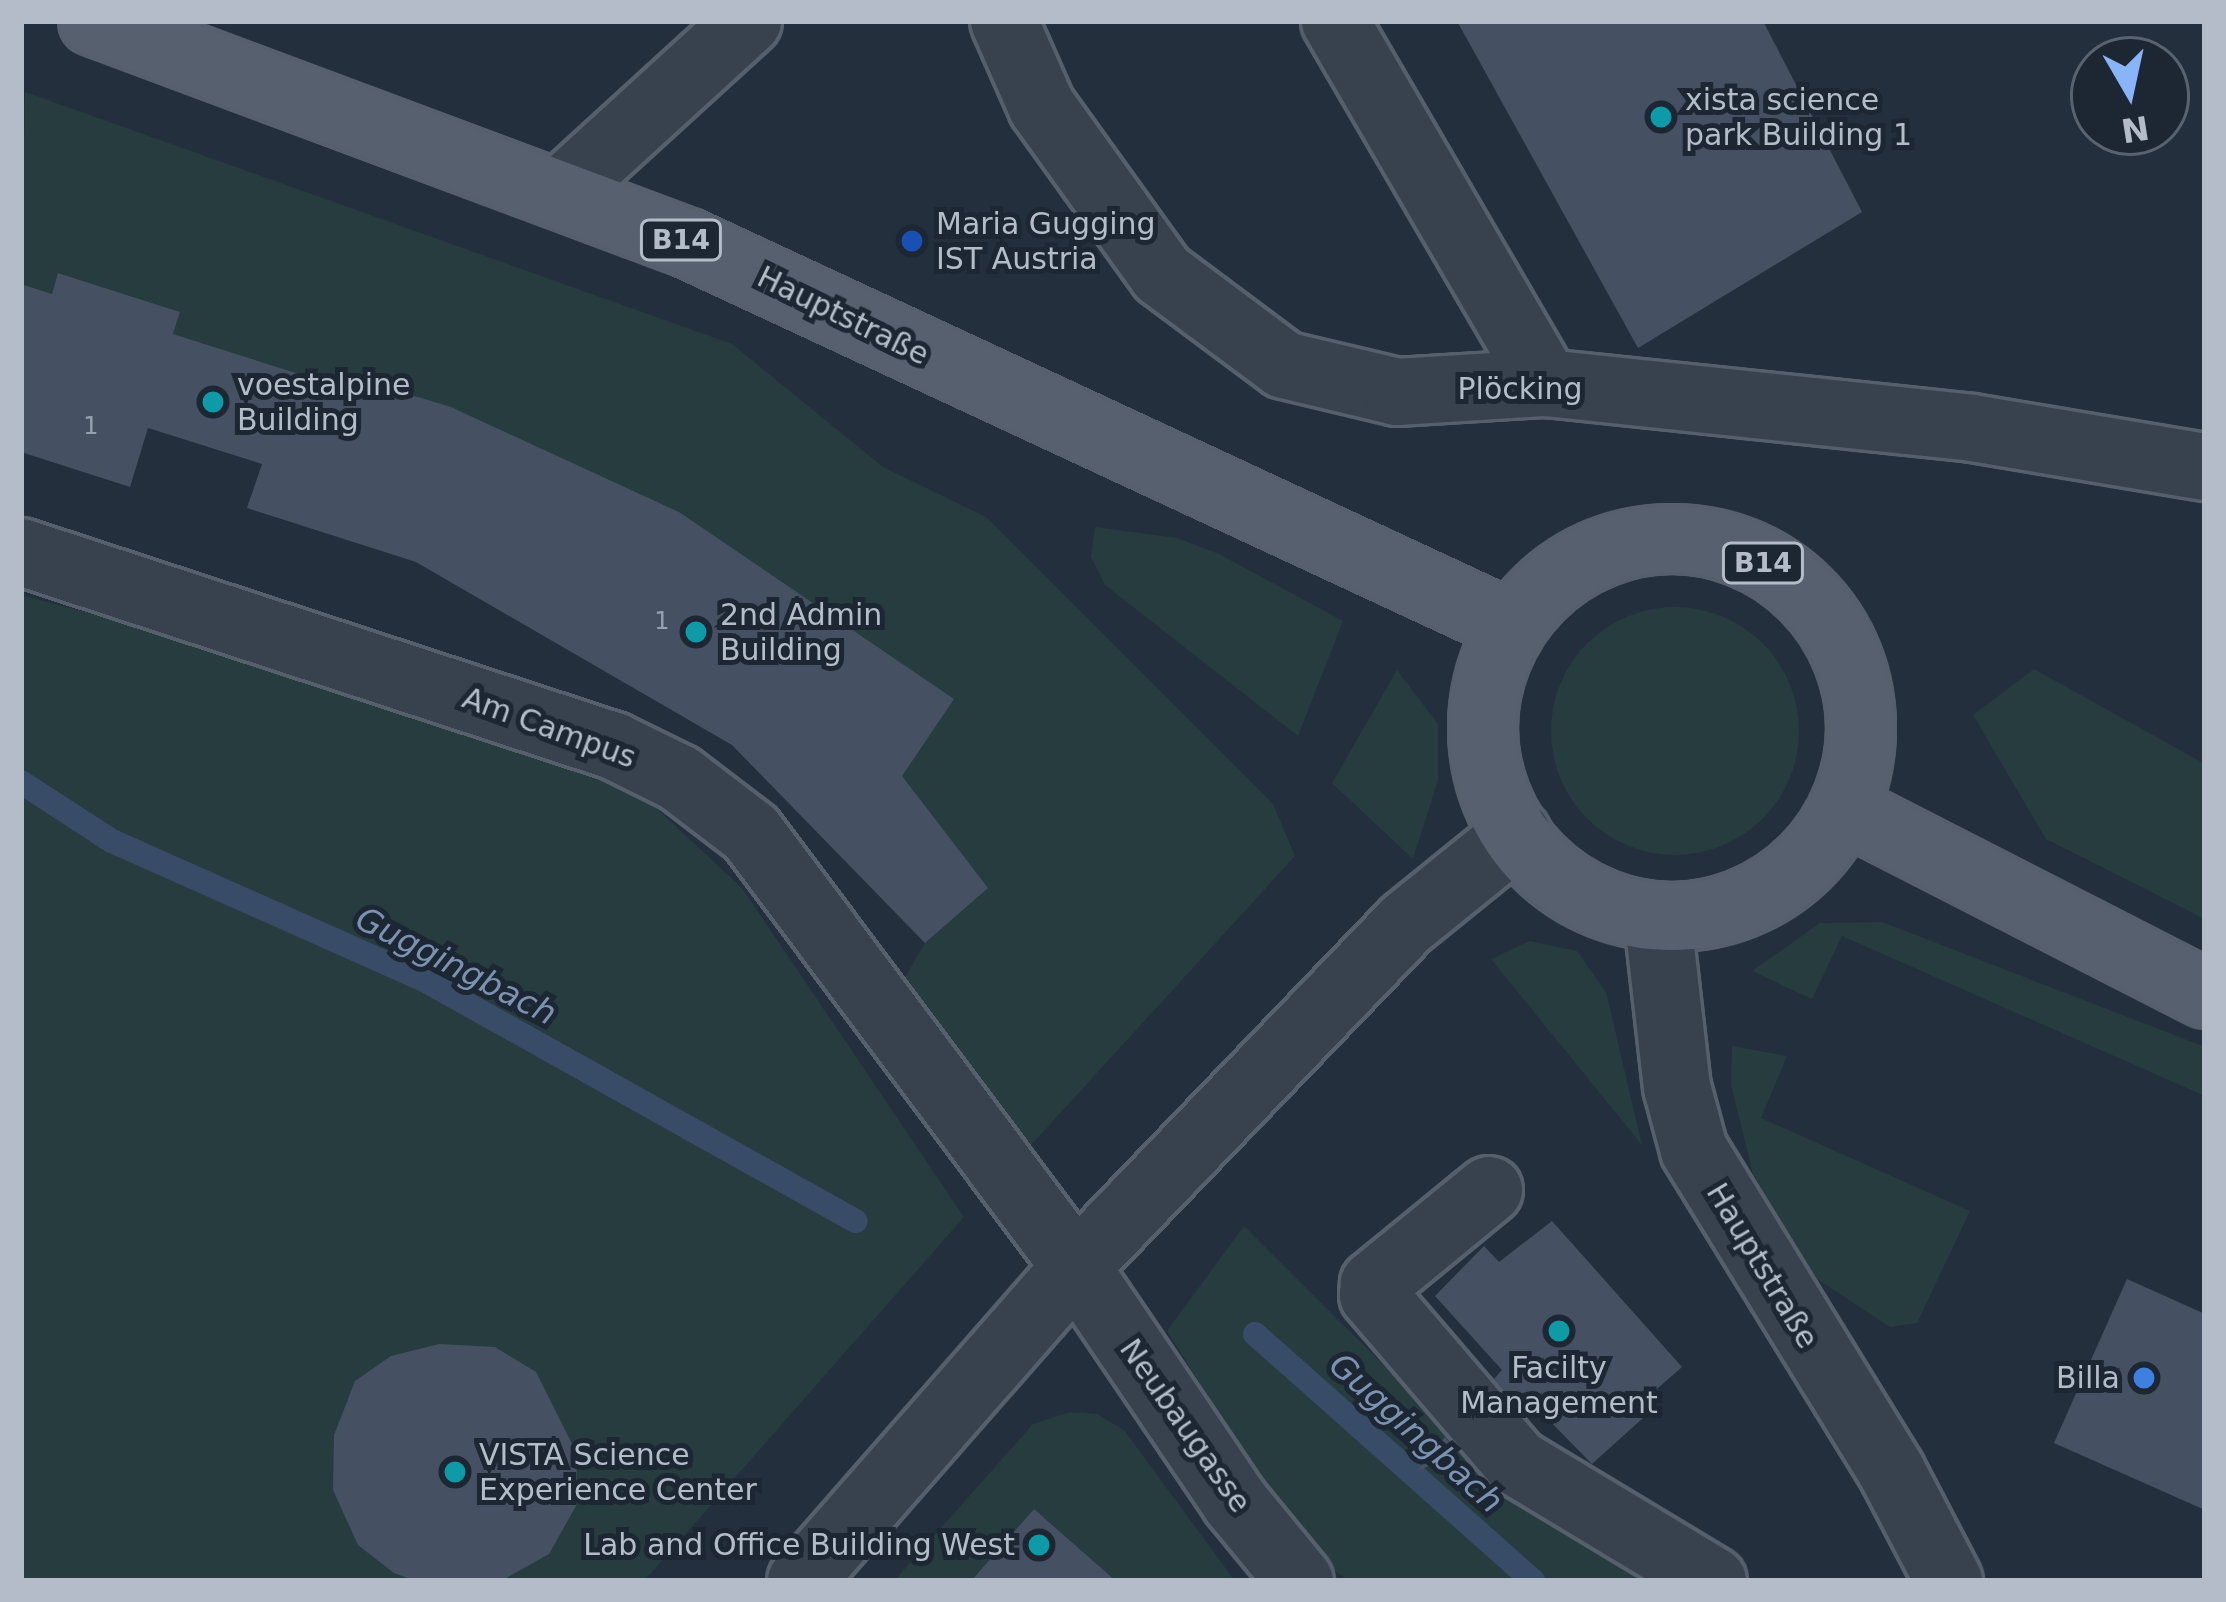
<!DOCTYPE html>
<meta charset="utf-8">
<style>
body{margin:0}
#map{position:relative;width:2226px;height:1602px;overflow:hidden;background:#242f3e;font-family:"DejaVu Sans",sans-serif}
div>[style]{position:absolute}
[style*='--x']{left:calc(var(--x)*1px);top:calc(var(--y)*1px);width:calc(var(--w)*1px);rotate:calc(var(--a)*1deg)}
.green>*{inset:0;background:#263c3f}
.round{border-radius:50%}
.stream>*{height:24px;margin:-12px;padding:0 12px;transform-origin:12px;border-radius:12px;background:#394c67}
.building>*{inset:0;background:#455162}
.roads{filter:drop-shadow(3px 0 #565f6c) drop-shadow(-3px 0 #565f6c) drop-shadow(0 3px #565f6c) drop-shadow(0 -3px #565f6c)}
.minor>*{height:66px;margin:-33px;padding:0 33px;transform-origin:33px;border-radius:33px;background:#38414e}
.major>*{height:66px;margin:-33px;padding:0 33px;transform-origin:33px;border-radius:33px;background:#56606e}
.major>.ring{margin:-33px;padding:0;box-sizing:content-box;background:none;border:66px solid #56606e;border-radius:50%}
.dots>*{width:33px;height:33px;translate:-50% -50%;box-sizing:border-box;border:6px solid #1d2633;border-radius:50%}
span{translate:-50% -50%;white-space:nowrap;text-align:center;line-height:1.15;-webkit-text-stroke:10px #1d2633;paint-order:stroke}
.number-label{font-size:24px;color:#98a1af}
.number-label span{-webkit-text-stroke-width:0}
.shield-label span{padding:3px 9px;background:#1d2633;border:3px solid;border-radius:9px;-webkit-text-stroke-width:0}
.shield-label{font-size:27px;color:#b4bcc9;font-weight:700}
.poi-label{font-size:30px;color:#b4bcc9}
.left{translate:0 -50%;text-align:left}
.right{translate:-100% -50%;text-align:right}
.street-label{font-size:30px;color:#b4bcc9}
.water-label{font-size:33px;color:#7c92b1;font-style:italic}
.frame{position:absolute;inset:0;border:24px solid #b4bcc9;pointer-events:none}
.north{position:absolute;left:2070px;top:36px;width:120px;height:120px;box-sizing:border-box;background:#1d2633;border:3px solid #59626f;border-radius:50%;rotate:171deg;font-size:33px;font-weight:700;line-height:48px;text-align:center;color:#b4bcc9}
.north::after{content:'';display:block;margin:auto;width:42px;height:54px;background:#8ab4f8;clip-path:polygon(50% 0,100% 100%,50% 72%,0 100%)}
</style>
<div id="map">
<div class="green">
<div style="clip-path:polygon(25px 92px,732px 344px,883px 467px,986px 517px,1273px 804px,1295px 856px,1021px 1156px,903px 981px,925px 943px,988px 888px,679px 512px,460px 411px,342px 374px,337px 386px,173px 334px,180px 312px,59px 273px,52px 294px,21px 284px)"></div>
<div style="clip-path:polygon(1095px 527px,1177px 538px,1219px 554px,1343px 621px,1298px 736px,1105px 585px,1091px 557px)"></div>
<div style="clip-path:polygon(21px 595px,378px 690px,629px 783px,742px 888px,964px 1217px,644px 1581px,21px 1581px)"></div>
<div class="round" style="left:1551px;top:607px;width:248px;height:248px"></div>
<div style="clip-path:polygon(2034px 669px,2205px 764px,2205px 919px,2046px 839px,1973px 715px)"></div>
<div style="clip-path:polygon(1397px 670px,1438px 724px,1438px 780px,1413px 859px,1332px 783px)"></div>
<div style="clip-path:polygon(1882px 922px,2205px 1047px,2205px 1096px,1842px 936px,1812px 999px,1752px 971px,1820px 923px)"></div>
<div style="clip-path:polygon(1530px 941px,1577px 951px,1606px 992px,1642px 1145px,1491px 959px)"></div>
<div style="clip-path:polygon(1732px 1046px,1787px 1056px,1761px 1118px,1970px 1211px,1917px 1323px,1890px 1327px,1814px 1277px,1753px 1174px,1731px 1085px)"></div>
<div style="clip-path:polygon(1244px 1226px,1496px 1477px,1646px 1581px,1349px 1581px,1334px 1570px,1244px 1453px,1167px 1331px)"></div>
<div style="clip-path:polygon(1070px 1412px,1097px 1414px,1124px 1430px,1235px 1581px,1116px 1581px,1034px 1509px,971px 1581px,894px 1581px,1033px 1424px)"></div>
</div>
<div class="stream">
<div style="--x:21;--y:782;--w:108;--a:33"></div>
<div style="--x:112;--y:841;--w:344;--a:24"></div>
<div style="--x:426;--y:981;--w:492;--a:29.2"></div>
<div style="--x:1255;--y:1334;--w:372;--a:41.6"></div>
</div>
<div class="building">
<div style="clip-path:polygon(1457px 21px,1763px 21px,1862px 212px,1638px 348px)"></div>
<div style="clip-path:polygon(58px 273px,180px 312px,173px 334px,337px 386px,341px 374px,451px 407px,679px 512px,954px 699px,902px 776px,988px 888px,925px 943px,732px 745px,416px 562px,247px 508px,262px 464px,148px 428px,130px 487px,21px 452px,21px 284px,52px 294px)"></div>
<div style="clip-path:polygon(1552px 1221px,1682px 1367px,1634px 1409px,1643px 1418px,1592px 1464px,1538px 1409px,1526px 1416px,1494px 1379px,1502px 1370px,1435px 1296px,1484px 1246px,1499px 1262px)"></div>
<div style="clip-path:polygon(2127px 1279px,2205px 1314px,2205px 1510px,2054px 1443px)"></div>
<div style="clip-path:polygon(439px 1344px,495px 1347px,536px 1372px,577px 1454px,576px 1506px,549px 1554px,501px 1581px,416px 1581px,394px 1573px,358px 1545px,333px 1490px,334px 1435px,355px 1381px,391px 1356px)"></div>
<div style="clip-path:polygon(1445px 1437px,1457px 1451px,1419px 1471px,1418px 1469px)"></div>
<div style="clip-path:polygon(1034px 1509px,1116px 1581px,971px 1581px)"></div>
</div>
<div class="roads">
<div class="minor">
<div style="--x:1004;--y:21;--w:94;--a:66.2"></div>
<div style="--x:1042;--y:107;--w:206;--a:54.3"></div>
<div style="--x:1162;--y:274;--w:152;--a:36.7"></div>
<div style="--x:1284;--y:365;--w:116;--a:13.4"></div>
<div style="--x:1397;--y:392;--w:149;--a:-3.5"></div>
<div style="--x:1546;--y:383;--w:428;--a:6"></div>
<div style="--x:1972;--y:428;--w:236;--a:9.5"></div>
<div style="--x:1335;--y:21;--w:419;--a:59.8"></div>
<div style="--x:562;--y:191;--w:252;--a:-42.4"></div>
<div style="--x:21;--y:552;--w:624;--a:18.12"></div>
<div style="--x:614;--y:746;--w:72;--a:26.2"></div>
<div style="--x:679;--y:778;--w:91;--a:37.4"></div>
<div style="--x:751;--y:833;--w:542;--a:53.17"></div>
<div style="--x:1076;--y:1267;--w:284;--a:55.9"></div>
<div style="--x:1235;--y:1502;--w:102;--a:50.6"></div>
<div style="--x:1658;--y:921;--w:167;--a:83.5"></div>
<div style="--x:1677;--y:1087;--w:65;--a:74.9"></div>
<div style="--x:1694;--y:1150;--w:378;--a:58.4"></div>
<div style="--x:1892;--y:1472;--w:123;--a:62.4"></div>
<div style="--x:1489;--y:1190;--w:149;--a:140.7"></div>
<div style="--x:1374;--y:1284;--w:11;--a:95"></div>
<div style="--x:1373;--y:1295;--w:220;--a:49.4"></div>
<div style="--x:1516;--y:1462;--w:230;--a:31.1"></div>
<div style="--x:801;--y:1581;--w:417;--a:-48.8"></div>
<div style="--x:1076;--y:1267;--w:476;--a:-46.1"></div>
<div style="--x:1406;--y:924;--w:143;--a:-39"></div>
</div>
<div class="major">
<div style="--x:93;--y:21;--w:635;--a:20.46"></div>
<div style="--x:688;--y:243;--w:906;--a:24.93"></div>
<div class="ring" style="left:1483px;top:539px;width:312px;height:312px"></div>
<div style="--x:1848;--y:811;--w:401;--a:27.1"></div>
</div>
</div>
<div class="dots">
<div style="left:1661px;top:117px;background:#0f9aa8"></div>
<div style="left:912px;top:241px;background:#1a4fb4"></div>
<div style="left:213px;top:402px;background:#0f9aa8"></div>
<div style="left:696px;top:632px;background:#0f9aa8"></div>
<div style="left:1559px;top:1331px;background:#0f9aa8"></div>
<div style="left:2144px;top:1378px;background:#3f7fe0"></div>
<div style="left:455px;top:1472px;background:#0f9aa8"></div>
<div style="left:1039px;top:1545px;background:#0f9aa8"></div>
</div>
<div class="number-label">
<span style="left:91px;top:427px">1</span>
<span style="left:662px;top:622px">1</span>
</div>
<div class="shield-label">
<span style="left:681px;top:240px">B14</span>
<span style="left:1763px;top:563px">B14</span>
</div>
<div class="poi-label">
<span class="left" style="left:1685px;top:117px">xista science<br>park Building 1</span>
<span class="left" style="left:936px;top:241px">Maria Gugging<br>IST Austria</span>
<span class="left" style="left:237px;top:402px">voestalpine<br>Building</span>
<span class="left" style="left:720px;top:632px">2nd Admin<br>Building</span>
<span style="left:1559px;top:1385px">Facilty<br>Management</span>
<span class="right" style="left:2120px;top:1378px">Billa</span>
<span class="left" style="left:479px;top:1472px">VISTA Science<br>Experience Center</span>
<span class="right" style="left:1015px;top:1545px">Lab and Office Building West</span>
</div>
<div class="street-label">
<span style="left:843px;top:316px;rotate:26deg">Hauptstraße</span>
<span style="left:1520px;top:389px">Plöcking</span>
<span style="left:549px;top:728px;rotate:20deg">Am Campus</span>
<span style="left:1762px;top:1266px;rotate:59deg">Hauptstraße</span>
<span style="left:1185px;top:1426px;rotate:55deg">Neubaugasse</span>
</div>
<div class="water-label">
<span style="left:456px;top:966px;rotate:27deg">Guggingbach</span>
<span style="left:1416px;top:1433px;rotate:42deg">Guggingbach</span>
</div>
<div class="frame"></div>
<div class="north">N</div>
</div>
